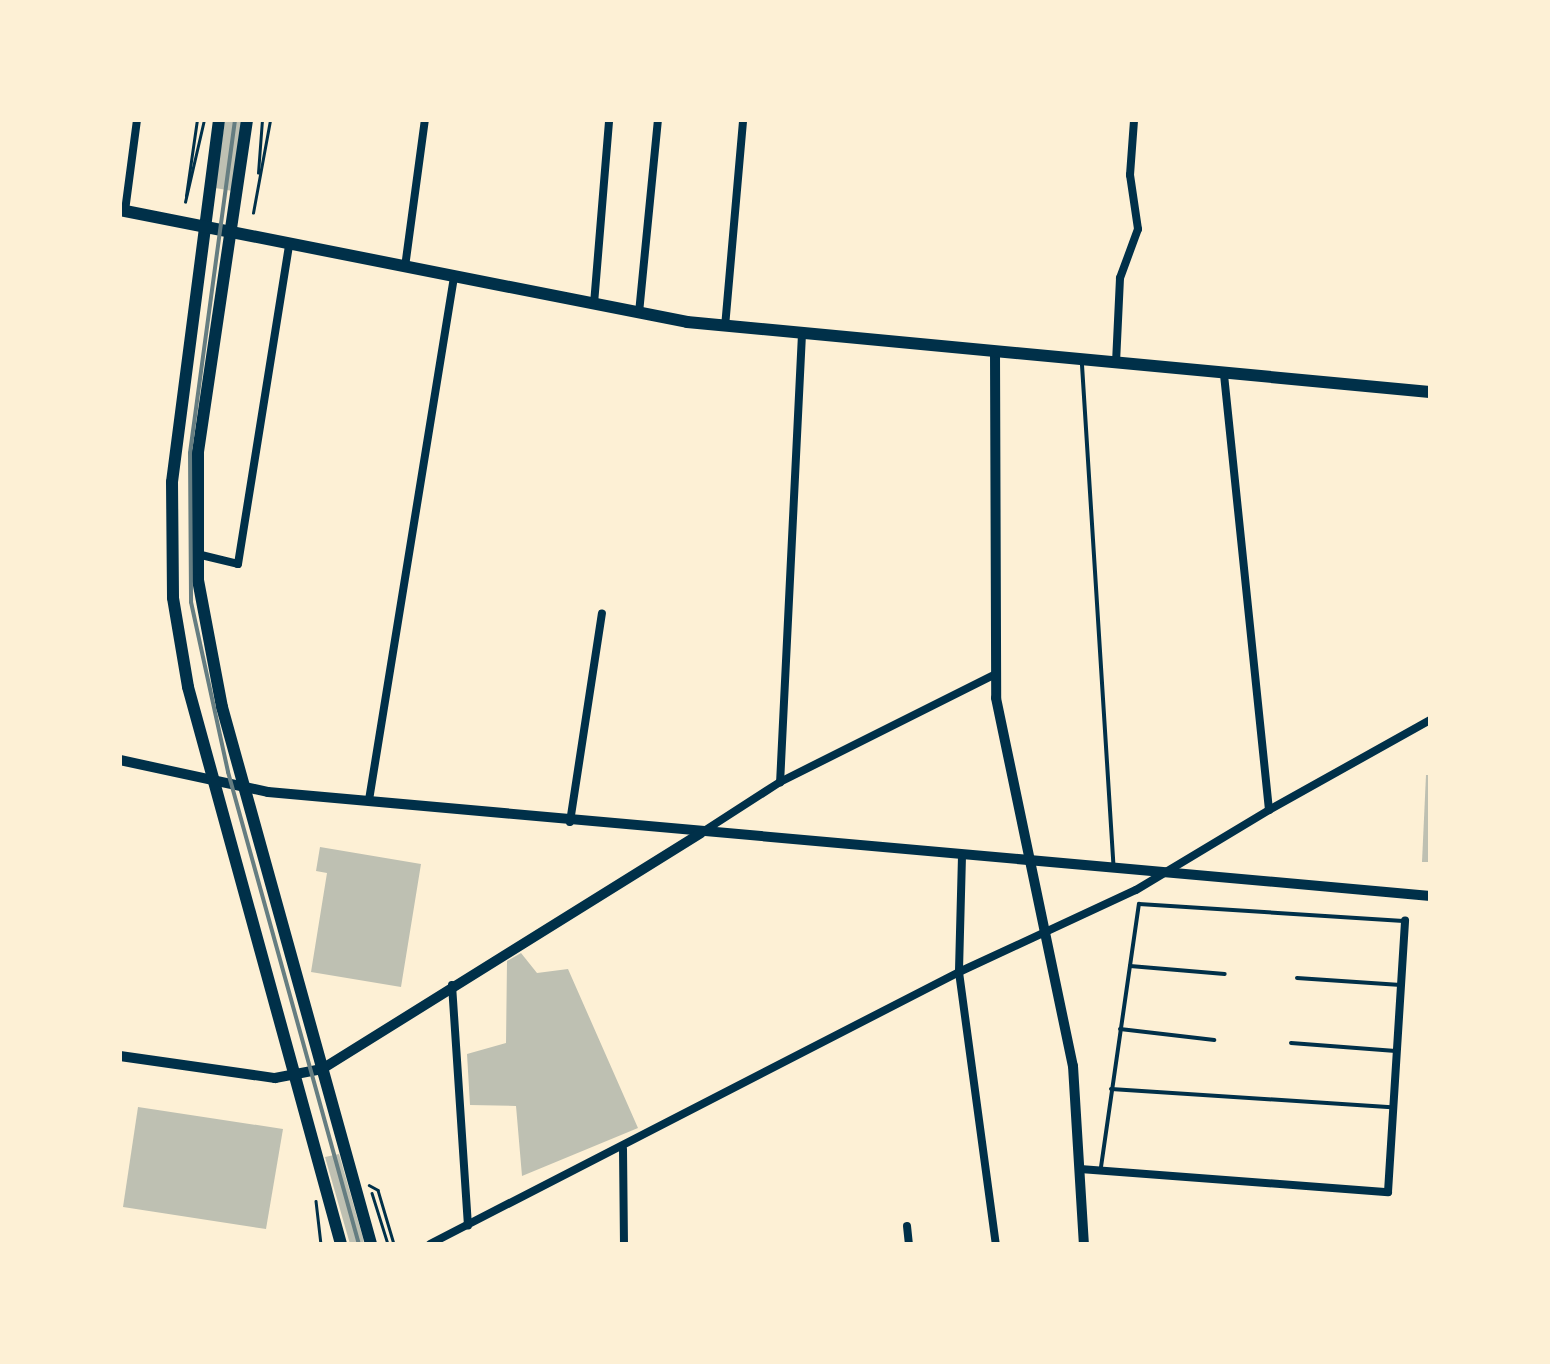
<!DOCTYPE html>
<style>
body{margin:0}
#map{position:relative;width:1550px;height:1364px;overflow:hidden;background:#fdf0d5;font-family:"Fira Sans",sans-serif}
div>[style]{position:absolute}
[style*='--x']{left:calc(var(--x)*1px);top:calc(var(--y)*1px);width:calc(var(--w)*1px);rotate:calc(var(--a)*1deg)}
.building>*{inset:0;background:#bec0b2}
.path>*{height:2.5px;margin:-1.25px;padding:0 1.25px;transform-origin:1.25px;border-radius:1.25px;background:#003049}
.service>*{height:4px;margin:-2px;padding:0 2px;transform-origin:2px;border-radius:2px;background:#003049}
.minor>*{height:8px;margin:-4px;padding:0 4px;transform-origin:4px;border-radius:4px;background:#003049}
.tertiary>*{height:10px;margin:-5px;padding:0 5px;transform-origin:5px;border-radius:5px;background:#003049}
.primary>*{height:12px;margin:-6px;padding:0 6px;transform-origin:6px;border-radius:6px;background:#003049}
.rail>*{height:4px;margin:-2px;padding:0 2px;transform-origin:2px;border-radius:2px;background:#657d81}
span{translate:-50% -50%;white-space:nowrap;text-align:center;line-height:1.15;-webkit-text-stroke:10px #fdf0d5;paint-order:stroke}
.frame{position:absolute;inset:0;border:122px solid #fdf0d5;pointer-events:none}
</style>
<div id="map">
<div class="building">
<div style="clip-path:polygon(225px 120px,243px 120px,233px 191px,215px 188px)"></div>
<div style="clip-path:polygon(1426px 775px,1430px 775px,1430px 862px,1422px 862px)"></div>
<div style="clip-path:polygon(320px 847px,421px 864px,401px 987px,311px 972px,327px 873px,316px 871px)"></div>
<div style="clip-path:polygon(521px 953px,537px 973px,568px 969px,638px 1128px,522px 1176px,516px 1106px,470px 1105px,467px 1054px,506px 1043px,507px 961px)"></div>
<div style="clip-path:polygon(138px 1107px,283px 1129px,266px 1229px,123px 1207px)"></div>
<div style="clip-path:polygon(339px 1154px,363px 1238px,364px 1244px,350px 1244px,325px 1157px)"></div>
</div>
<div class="path">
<div style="--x:258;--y:173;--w:53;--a:-85.7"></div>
<div style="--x:186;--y:196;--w:77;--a:-81.8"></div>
<div style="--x:185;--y:202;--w:84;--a:-77"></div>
<div style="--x:253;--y:213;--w:95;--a:-79.6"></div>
<div style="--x:369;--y:1185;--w:10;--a:29"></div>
<div style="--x:378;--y:1190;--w:56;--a:73.5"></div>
<div style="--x:372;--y:1193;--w:53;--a:72.6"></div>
<div style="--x:316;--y:1201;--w:43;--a:83.4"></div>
</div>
<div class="service">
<div style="--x:1082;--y:365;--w:500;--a:86.4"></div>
<div style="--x:1130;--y:966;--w:95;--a:4.8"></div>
<div style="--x:1297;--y:978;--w:104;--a:3.9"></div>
<div style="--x:1120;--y:1029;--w:95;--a:6.7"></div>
<div style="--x:1291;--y:1043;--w:105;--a:4.4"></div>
<div style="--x:1111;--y:1089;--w:281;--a:3.7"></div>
<div style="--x:1101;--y:1167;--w:266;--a:-81.8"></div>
<div style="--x:1139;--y:904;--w:265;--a:3.7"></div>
</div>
<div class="minor">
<div style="--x:125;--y:211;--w:92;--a:-82.5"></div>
<div style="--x:405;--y:267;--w:148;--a:-82.3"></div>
<div style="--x:594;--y:304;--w:185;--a:-85.3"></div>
<div style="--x:639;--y:313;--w:194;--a:-84.4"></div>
<div style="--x:725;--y:327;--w:208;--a:-85"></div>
<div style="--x:802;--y:334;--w:449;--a:92.8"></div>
<div style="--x:780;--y:782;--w:239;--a:-26.6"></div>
<div style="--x:1116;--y:363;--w:85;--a:-87.3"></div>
<div style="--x:1120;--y:278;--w:52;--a:-69.8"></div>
<div style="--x:1138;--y:229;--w:55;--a:-98.4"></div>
<div style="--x:1130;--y:175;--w:55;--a:-85.8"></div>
<div style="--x:197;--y:554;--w:42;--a:13.7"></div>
<div style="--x:238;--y:564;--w:323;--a:-80.9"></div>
<div style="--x:369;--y:800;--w:530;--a:-80.77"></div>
<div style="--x:1269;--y:810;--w:184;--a:-29.2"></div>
<div style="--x:570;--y:822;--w:211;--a:-81.3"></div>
<div style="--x:704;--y:831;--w:90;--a:-32.8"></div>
<div style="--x:962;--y:856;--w:116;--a:91.5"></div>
<div style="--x:959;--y:972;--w:275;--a:82.3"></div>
<div style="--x:452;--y:985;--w:241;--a:86.2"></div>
<div style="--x:623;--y:1149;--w:95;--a:89.4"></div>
<div style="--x:1080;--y:1169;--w:309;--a:4.3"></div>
<div style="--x:1388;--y:1192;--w:272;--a:-86.4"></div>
<div style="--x:907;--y:1226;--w:18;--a:84"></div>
<div style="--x:430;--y:1244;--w:595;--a:-27.21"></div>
<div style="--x:959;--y:972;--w:195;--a:-24.9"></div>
<div style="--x:1136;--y:890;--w:155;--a:-31"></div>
<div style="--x:1269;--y:810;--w:438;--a:-95.9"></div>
</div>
<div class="tertiary">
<div style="--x:995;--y:352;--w:346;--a:89.8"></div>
<div style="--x:996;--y:698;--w:376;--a:78.2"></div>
<div style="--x:1073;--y:1066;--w:178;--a:86.5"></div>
<div style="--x:120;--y:760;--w:151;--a:12.2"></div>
<div style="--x:268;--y:792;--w:1167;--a:5.11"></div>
<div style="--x:120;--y:1056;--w:157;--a:8.1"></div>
<div style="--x:275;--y:1078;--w:48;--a:-10.8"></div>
<div style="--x:322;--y:1069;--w:446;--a:-31.9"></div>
</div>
<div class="primary">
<div style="--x:219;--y:120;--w:365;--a:97.4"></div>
<div style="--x:172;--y:482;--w:116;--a:89.5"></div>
<div style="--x:173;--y:598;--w:90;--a:80.4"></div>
<div style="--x:188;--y:687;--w:578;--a:74.64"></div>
<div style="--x:247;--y:120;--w:336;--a:98.4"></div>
<div style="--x:198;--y:452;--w:128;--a:90"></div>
<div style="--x:198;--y:580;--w:129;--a:79.3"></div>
<div style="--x:222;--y:707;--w:557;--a:74.49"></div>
<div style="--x:120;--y:210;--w:578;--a:11.17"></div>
<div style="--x:687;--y:322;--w:746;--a:5.38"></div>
</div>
<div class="rail">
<div style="--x:235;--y:120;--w:336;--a:97.7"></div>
<div style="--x:190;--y:453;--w:149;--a:89.6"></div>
<div style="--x:191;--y:602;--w:174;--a:77.7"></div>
<div style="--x:228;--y:772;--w:490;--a:74.5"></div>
</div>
<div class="frame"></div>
</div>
